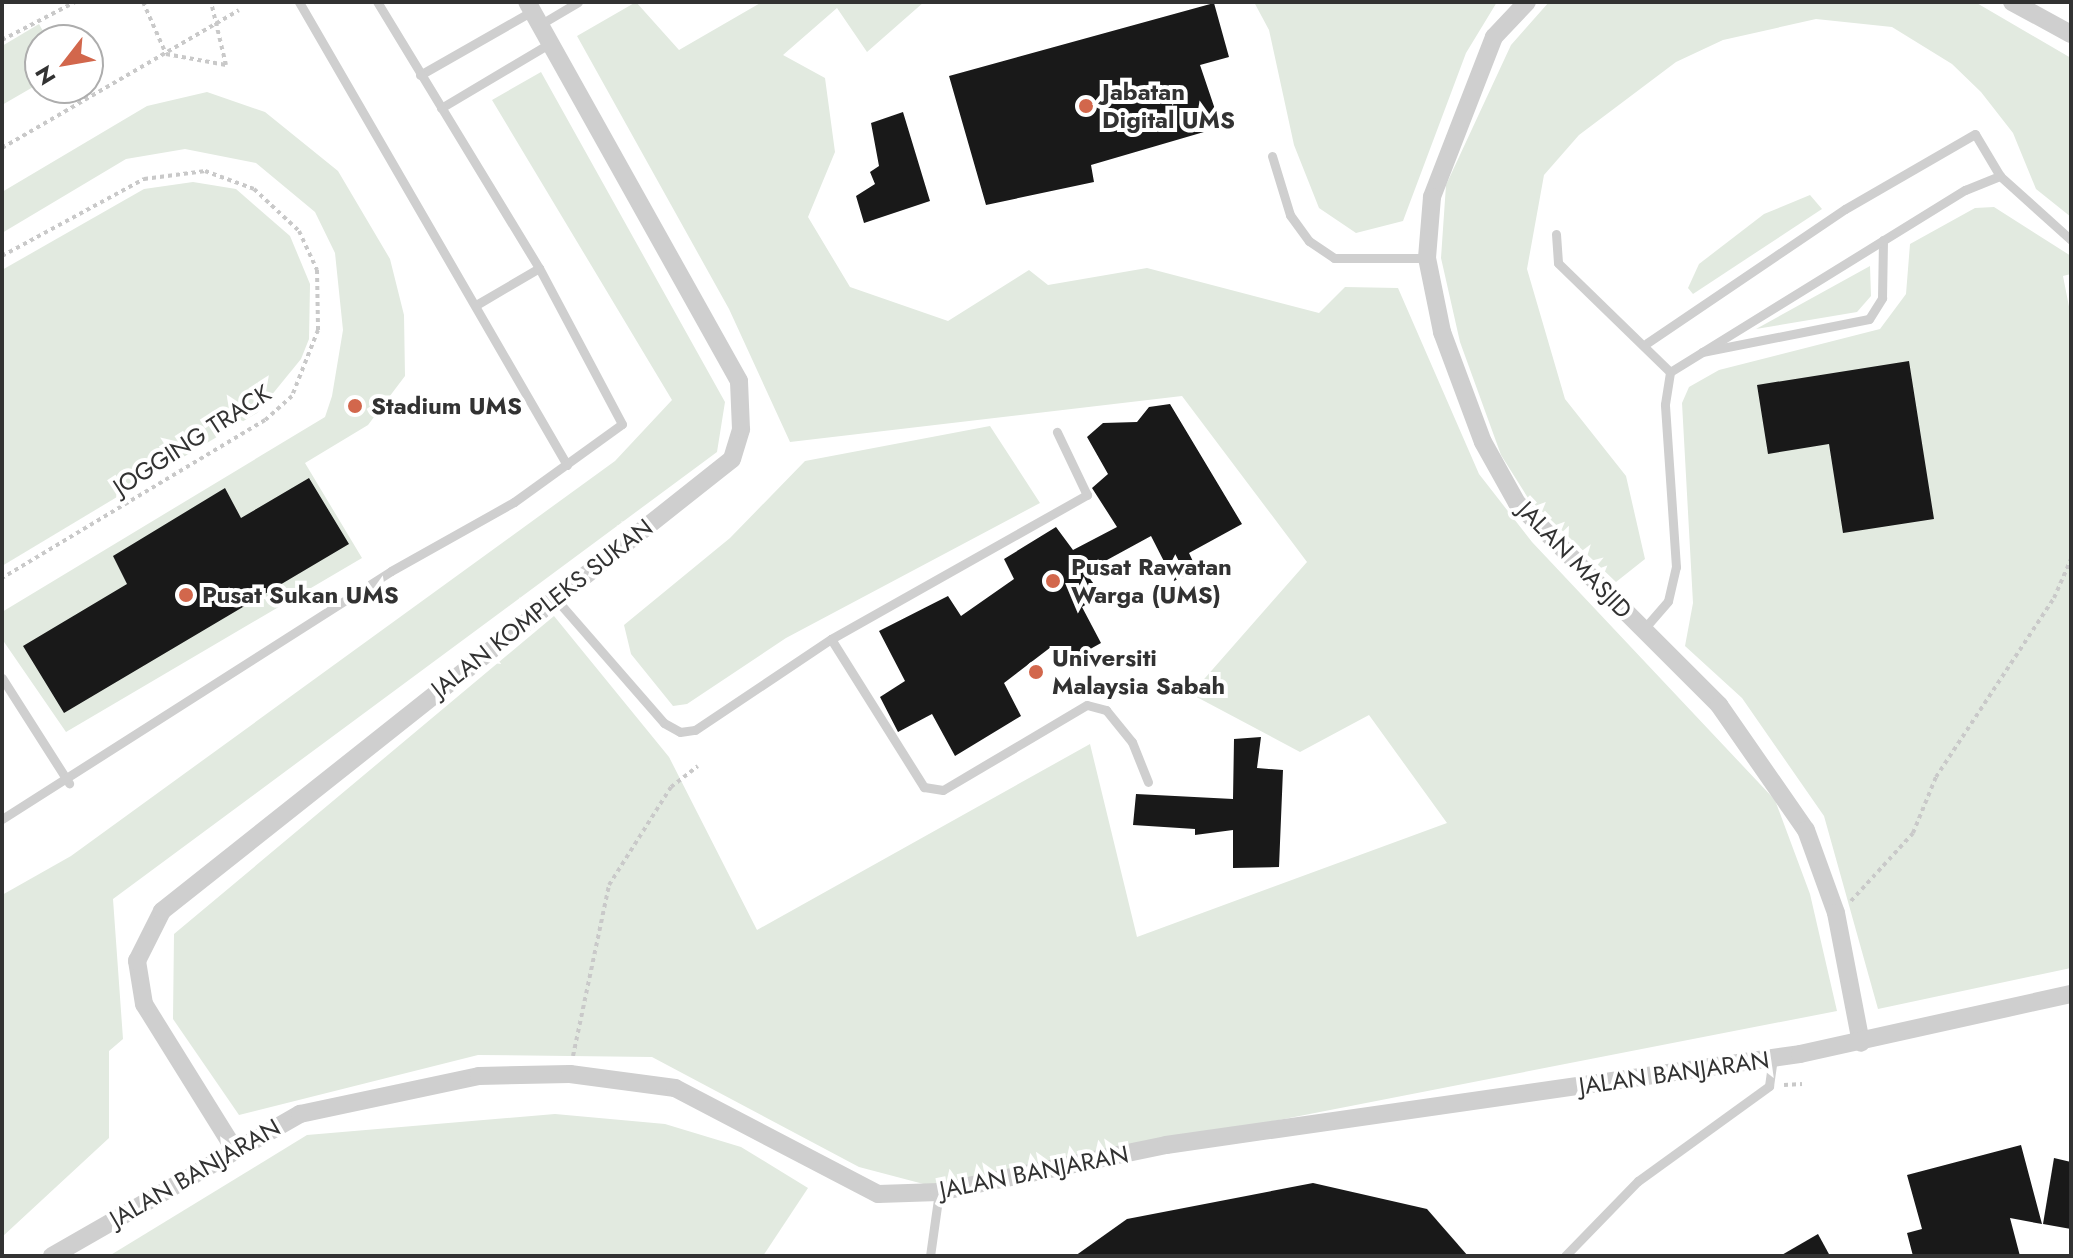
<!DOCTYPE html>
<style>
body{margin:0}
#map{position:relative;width:2073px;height:1258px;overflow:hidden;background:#fff;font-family:Jost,sans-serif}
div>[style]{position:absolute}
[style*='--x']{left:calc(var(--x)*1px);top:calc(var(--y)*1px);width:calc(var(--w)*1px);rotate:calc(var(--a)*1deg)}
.green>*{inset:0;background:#e2eae0}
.building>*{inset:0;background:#191919}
.path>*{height:4px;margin-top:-2px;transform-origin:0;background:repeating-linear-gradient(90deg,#c9c9c9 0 4px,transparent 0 8px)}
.service>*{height:9px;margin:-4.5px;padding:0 4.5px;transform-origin:4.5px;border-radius:4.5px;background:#cfcfcf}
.minor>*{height:18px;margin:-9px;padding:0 9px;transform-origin:9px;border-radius:9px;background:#cfcfcf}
.dots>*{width:22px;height:22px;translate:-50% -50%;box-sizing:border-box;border:4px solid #fff;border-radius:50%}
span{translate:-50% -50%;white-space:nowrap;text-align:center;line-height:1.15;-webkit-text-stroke:8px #fff;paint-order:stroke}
.poi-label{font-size:24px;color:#323232;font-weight:700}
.left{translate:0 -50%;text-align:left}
.street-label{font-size:24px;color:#323232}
.frame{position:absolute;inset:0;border:4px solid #323232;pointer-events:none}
.north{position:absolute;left:24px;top:24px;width:80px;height:80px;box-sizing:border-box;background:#fff;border:2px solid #adadad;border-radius:50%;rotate:239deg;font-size:22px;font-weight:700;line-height:32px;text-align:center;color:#323232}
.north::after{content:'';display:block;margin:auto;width:28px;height:36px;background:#d2674c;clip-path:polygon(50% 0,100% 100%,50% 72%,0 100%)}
</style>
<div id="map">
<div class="green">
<div style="clip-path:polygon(636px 2px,679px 50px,762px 2px,924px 2px,867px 52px,837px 8px,783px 55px,825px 78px,835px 152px,808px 217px,850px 287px,948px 321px,1029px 270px,1048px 285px,1147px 268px,1319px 313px,1345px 287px,1398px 288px,1479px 474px,1532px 542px,1775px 800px,1810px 894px,1837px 1011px,935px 1187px,859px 1167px,652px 1057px,478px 1055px,239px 1115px,173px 1019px,174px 934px,554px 616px,669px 757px,757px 930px,1090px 744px,1137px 937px,1447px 823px,1369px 715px,1300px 752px,1191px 694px,1307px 562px,1182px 396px,790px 442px,729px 309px,577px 36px)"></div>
<div style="clip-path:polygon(1254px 2px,1497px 2px,1466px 53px,1403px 221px,1356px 233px,1319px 208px,1294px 145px,1269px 30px)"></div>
<div style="clip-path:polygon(1549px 2px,1975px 2px,2071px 58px,2071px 217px,2036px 189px,2013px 133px,1981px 92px,1952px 64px,1892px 27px,1816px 19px,1723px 40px,1676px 62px,1579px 135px,1544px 175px,1527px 269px,1565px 399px,1626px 476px,1645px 559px,1616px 582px,1528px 498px,1501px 455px,1460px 342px,1441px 258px,1446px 185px,1511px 45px)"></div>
<div style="clip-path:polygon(39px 24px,48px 40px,40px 40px,40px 83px,2px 105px,2px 46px)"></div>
<div style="clip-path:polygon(541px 72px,725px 402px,717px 452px,113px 899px,123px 1039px,109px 1051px,109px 1138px,2px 1237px,2px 895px,71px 856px,615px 461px,672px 400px,492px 100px)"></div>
<div style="clip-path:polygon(207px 92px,265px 112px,338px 171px,390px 259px,404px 315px,405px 376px,368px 425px,305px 463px,362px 558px,66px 732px,2px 639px,2px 612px,325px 417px,332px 396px,343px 330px,335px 253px,315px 212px,256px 163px,185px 149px,126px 159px,2px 233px,2px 192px,147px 106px)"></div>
<div style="clip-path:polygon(193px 182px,236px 189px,290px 236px,310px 284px,309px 339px,301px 359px,257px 413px,2px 566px,2px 270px,144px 189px)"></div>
<div style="clip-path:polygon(1810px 195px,1822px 209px,1693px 294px,1688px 288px,1699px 264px,1764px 214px)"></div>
<div style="clip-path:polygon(1994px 207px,2071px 256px,2071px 274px,2063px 276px,2071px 317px,2071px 968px,1878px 1009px,1824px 816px,1742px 698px,1685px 646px,1693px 603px,1682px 403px,1689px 387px,1719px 370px,1880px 329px,1906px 294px,1910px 244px,1975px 208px)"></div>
<div style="clip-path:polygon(1870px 266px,1871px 296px,1857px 312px,1756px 329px)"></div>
<div style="clip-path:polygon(990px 426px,1040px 503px,786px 638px,687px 704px,673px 706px,631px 654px,624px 625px,730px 538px,805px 461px)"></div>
<div style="clip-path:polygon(555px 1114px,665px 1124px,741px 1147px,808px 1188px,763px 1256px,109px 1256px,307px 1135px)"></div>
</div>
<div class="building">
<div style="clip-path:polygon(1214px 3px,1229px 57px,1200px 65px,1221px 127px,1091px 165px,1094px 182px,986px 205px,949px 76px)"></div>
<div style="clip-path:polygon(903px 112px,930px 201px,864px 223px,856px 196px,875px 184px,870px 172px,879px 166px,871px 123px)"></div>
<div style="clip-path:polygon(1909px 361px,1934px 519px,1843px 533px,1829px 444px,1768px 454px,1757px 385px)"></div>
<div style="clip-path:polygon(1170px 404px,1242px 524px,1189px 553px,1197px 570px,1174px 581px,1151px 536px,1085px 572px,1102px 595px,1082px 607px,1101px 643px,1065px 663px,1051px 647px,1004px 683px,1021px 716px,955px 756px,932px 714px,898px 732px,880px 697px,905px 681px,879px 631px,948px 596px,961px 616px,1014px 579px,1004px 559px,1056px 527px,1073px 550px,1117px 527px,1092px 488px,1108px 474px,1087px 437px,1103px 423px,1137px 422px,1149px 407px)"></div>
<div style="clip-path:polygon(309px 478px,349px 544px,64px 713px,23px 646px,127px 584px,113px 556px,225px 488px,241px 518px)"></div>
<div style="clip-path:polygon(1261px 737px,1257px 768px,1283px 770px,1279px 867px,1233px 868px,1233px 830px,1195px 835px,1195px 829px,1133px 825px,1136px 794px,1233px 799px,1234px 739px)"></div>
<div style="clip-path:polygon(2021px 1145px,2042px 1224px,2010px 1218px,2020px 1256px,1913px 1256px,1907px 1233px,1922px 1229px,1907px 1175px)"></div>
<div style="clip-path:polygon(2054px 1158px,2071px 1162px,2071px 1229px,2043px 1224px)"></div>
<div style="clip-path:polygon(1313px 1183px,1427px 1209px,1468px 1256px,1075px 1256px,1127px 1219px)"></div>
<div style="clip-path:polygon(1818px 1234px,1830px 1256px,1780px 1256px)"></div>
</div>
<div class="path">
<div style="--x:143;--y:2;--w:57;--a:66.1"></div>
<div style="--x:166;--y:54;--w:61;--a:10.4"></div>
<div style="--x:226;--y:65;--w:65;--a:-103.4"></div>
<div style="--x:2;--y:40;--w:82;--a:-27.5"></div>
<div style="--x:2;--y:148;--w:274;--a:-30.2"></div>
<div style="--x:2;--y:256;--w:162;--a:-28.5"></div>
<div style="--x:144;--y:179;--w:62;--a:-7.5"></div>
<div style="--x:205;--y:171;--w:52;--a:20.2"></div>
<div style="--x:254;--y:189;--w:62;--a:43"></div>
<div style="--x:299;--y:231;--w:43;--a:65.2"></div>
<div style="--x:317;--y:270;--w:60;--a:89"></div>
<div style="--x:318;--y:330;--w:71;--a:111.5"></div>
<div style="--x:292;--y:396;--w:36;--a:138"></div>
<div style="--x:265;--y:420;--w:307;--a:149"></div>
<div style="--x:1851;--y:901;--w:92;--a:-47.6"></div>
<div style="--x:1913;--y:833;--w:61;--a:-67.7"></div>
<div style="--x:1936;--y:777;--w:214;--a:-56.6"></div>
<div style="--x:2054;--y:598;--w:43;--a:-66.4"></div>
<div style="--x:573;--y:1056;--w:175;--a:-78.1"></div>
<div style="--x:609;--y:885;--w:116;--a:-57.7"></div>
<div style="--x:671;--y:787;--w:34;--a:-38"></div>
<div style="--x:1784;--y:1085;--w:18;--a:-3"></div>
</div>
<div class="service">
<div style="--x:299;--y:2;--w:535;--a:59.94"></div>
<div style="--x:541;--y:24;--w:43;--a:-30.7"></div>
<div style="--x:420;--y:75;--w:129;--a:-29.7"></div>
<div style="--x:441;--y:108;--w:129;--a:-30.7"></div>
<div style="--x:1272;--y:156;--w:62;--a:73"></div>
<div style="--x:1290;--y:215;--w:32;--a:54"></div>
<div style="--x:1309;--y:241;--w:30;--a:34"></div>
<div style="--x:1334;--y:258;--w:93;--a:0"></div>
<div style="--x:1556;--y:234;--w:29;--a:86"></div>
<div style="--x:1558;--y:263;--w:156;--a:44.2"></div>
<div style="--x:476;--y:305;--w:73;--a:-30.4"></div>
<div style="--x:1647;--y:343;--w:239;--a:-34.1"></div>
<div style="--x:1845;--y:209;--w:150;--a:-30"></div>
<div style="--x:1975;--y:134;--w:49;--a:59.2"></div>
<div style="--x:1702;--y:352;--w:170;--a:-11.2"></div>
<div style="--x:1869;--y:319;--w:25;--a:-58"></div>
<div style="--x:1882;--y:298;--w:58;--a:-89"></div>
<div style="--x:555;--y:598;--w:166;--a:48.9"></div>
<div style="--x:664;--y:723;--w:18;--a:29"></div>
<div style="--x:680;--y:732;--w:15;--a:-8"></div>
<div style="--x:695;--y:730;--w:164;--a:-33.8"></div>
<div style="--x:831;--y:639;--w:294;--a:-29.4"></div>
<div style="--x:1087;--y:495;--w:70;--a:-115.5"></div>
<div style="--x:1643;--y:630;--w:38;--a:-49"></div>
<div style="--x:1668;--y:601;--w:35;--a:-77"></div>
<div style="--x:1676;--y:567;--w:163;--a:-93.9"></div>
<div style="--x:1665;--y:404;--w:32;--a:-81"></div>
<div style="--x:1670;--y:372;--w:347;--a:-31.7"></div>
<div style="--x:1965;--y:190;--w:38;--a:-22"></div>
<div style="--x:2000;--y:176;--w:96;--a:42"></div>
<div style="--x:831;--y:639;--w:175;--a:57.9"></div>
<div style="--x:924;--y:787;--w:19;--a:9"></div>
<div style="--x:943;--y:790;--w:167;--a:-30.6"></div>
<div style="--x:1087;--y:705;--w:20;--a:15"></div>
<div style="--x:1106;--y:710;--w:41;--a:50.9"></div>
<div style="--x:1132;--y:742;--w:43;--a:68.2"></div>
<div style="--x:2;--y:678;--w:125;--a:57.5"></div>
<div style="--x:2;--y:819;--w:461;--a:-32.5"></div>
<div style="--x:391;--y:571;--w:141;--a:-29.3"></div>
<div style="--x:514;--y:502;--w:133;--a:-35.8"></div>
<div style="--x:622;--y:424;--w:177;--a:-118"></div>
<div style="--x:539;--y:268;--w:311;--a:-121.3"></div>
<div style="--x:930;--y:1256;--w:65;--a:-82"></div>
<div style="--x:1565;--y:1256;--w:105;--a:-45.8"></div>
<div style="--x:1638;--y:1181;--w:162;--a:-35.9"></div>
<div style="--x:1769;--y:1086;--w:27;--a:-82"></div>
</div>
<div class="minor">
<div style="--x:1527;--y:2;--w:48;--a:133.3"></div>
<div style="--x:1494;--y:37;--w:172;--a:111.2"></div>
<div style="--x:1432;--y:197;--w:61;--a:94.7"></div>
<div style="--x:1427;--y:258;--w:76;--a:78.5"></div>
<div style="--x:1442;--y:332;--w:117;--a:69.6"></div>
<div style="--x:1483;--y:442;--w:70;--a:60.9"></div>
<div style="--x:1517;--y:503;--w:286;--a:45"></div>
<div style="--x:1719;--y:705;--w:152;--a:55.2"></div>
<div style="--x:1806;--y:830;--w:88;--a:70.1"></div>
<div style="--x:1836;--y:913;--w:132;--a:79.1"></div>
<div style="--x:2012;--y:2;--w:67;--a:28.5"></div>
<div style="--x:233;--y:1147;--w:168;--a:-121.9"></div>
<div style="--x:144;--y:1004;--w:44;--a:-99.2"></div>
<div style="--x:137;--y:961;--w:56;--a:-63.4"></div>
<div style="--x:162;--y:911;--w:727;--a:-38.41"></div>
<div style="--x:732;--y:459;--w:31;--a:-73"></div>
<div style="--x:741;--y:429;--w:48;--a:-92.4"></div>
<div style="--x:739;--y:381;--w:434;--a:-119.2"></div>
<div style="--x:52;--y:1256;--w:286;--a:-29.8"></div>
<div style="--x:300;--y:1114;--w:183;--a:-12"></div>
<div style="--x:479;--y:1076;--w:91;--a:-1.3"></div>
<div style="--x:570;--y:1074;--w:106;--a:7.6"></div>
<div style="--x:675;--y:1088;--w:229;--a:27.6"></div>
<div style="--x:878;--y:1194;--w:61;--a:-1.9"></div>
<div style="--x:939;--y:1192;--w:232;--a:-11.7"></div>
<div style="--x:1166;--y:1145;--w:640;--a:-8.17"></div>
<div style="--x:1800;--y:1054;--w:278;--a:-12.5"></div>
</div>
<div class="dots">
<div style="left:1086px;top:106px;background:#d2674c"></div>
<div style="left:355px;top:406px;background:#d2674c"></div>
<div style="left:1053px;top:581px;background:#d2674c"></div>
<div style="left:186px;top:595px;background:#d2674c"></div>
<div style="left:1036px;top:672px;background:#d2674c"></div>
</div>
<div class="poi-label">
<span class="left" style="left:1102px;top:106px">Jabatan<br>Digital UMS</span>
<span class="left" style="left:371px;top:406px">Stadium UMS</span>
<span class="left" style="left:1071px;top:581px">Pusat Rawatan<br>Warga (UMS)</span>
<span class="left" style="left:202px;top:595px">Pusat Sukan UMS</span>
<span class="left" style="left:1052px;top:672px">Universiti<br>Malaysia Sabah</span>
</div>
<div class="street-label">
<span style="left:192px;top:440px;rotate:-33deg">JOGGING TRACK</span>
<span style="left:1575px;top:560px;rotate:46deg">JALAN MASJID</span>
<span style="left:542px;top:608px;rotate:-38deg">JALAN KOMPLEKS SUKAN</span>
<span style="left:1674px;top:1073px;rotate:-8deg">JALAN BANJARAN</span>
<span style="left:1034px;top:1172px;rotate:-11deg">JALAN BANJARAN</span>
<span style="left:195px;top:1173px;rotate:-30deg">JALAN BANJARAN</span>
</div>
<div class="frame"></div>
<div class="north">N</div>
</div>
